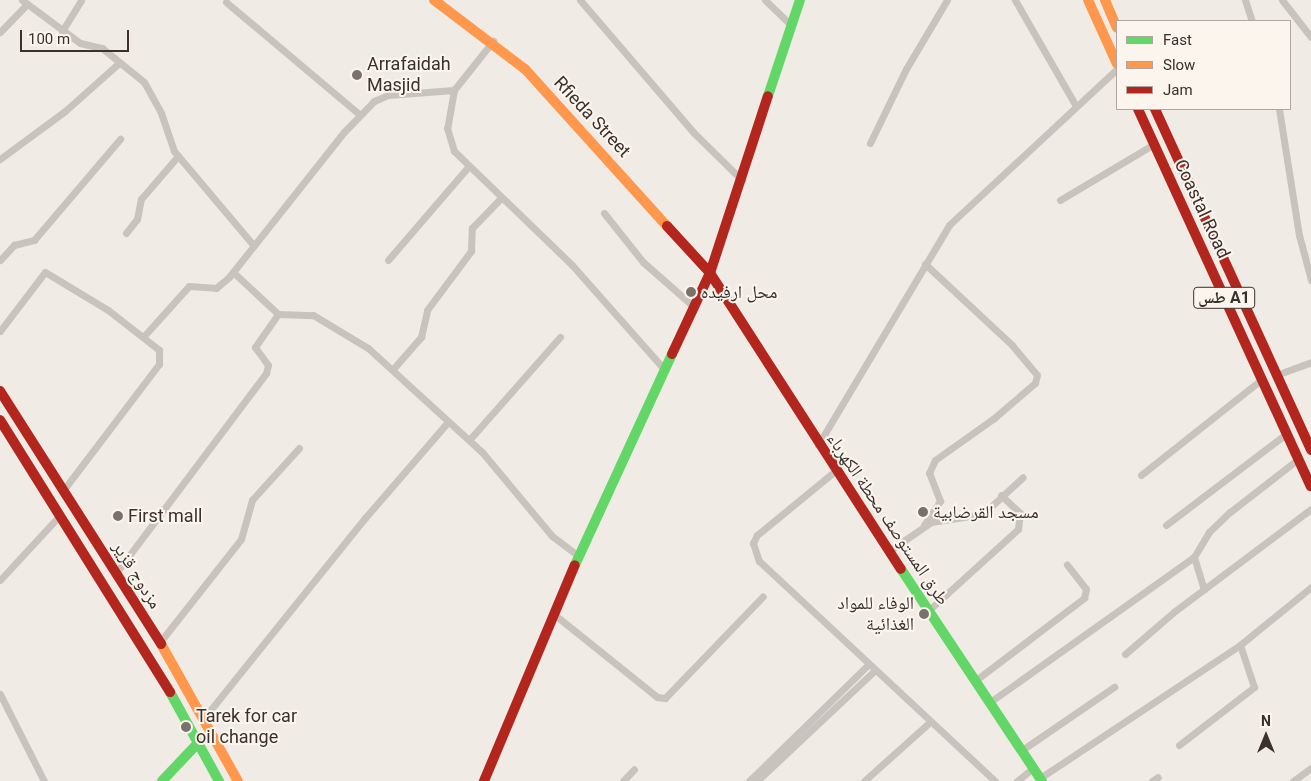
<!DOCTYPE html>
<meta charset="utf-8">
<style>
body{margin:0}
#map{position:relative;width:1311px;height:781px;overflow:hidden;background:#f0ebe5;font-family:Roboto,"Noto Naskh Arabic",sans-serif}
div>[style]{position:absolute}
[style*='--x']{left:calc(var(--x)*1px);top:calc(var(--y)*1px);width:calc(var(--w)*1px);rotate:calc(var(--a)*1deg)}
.street>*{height:7px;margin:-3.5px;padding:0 3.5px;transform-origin:3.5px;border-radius:3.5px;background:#c9c3be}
.fast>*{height:10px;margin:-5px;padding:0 5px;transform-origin:5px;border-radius:5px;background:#63d668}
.slow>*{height:10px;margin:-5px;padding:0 5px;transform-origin:5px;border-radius:5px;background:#ff974d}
.jam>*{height:10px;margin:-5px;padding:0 5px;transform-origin:5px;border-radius:5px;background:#b3261e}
.dots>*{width:14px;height:14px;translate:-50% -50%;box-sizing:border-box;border:2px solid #fbf5ee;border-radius:50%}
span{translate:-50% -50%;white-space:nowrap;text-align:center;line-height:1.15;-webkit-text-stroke:4px #fbf5ee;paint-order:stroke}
.shield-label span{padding:1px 4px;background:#fbf5ee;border:1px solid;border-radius:4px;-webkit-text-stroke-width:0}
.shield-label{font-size:16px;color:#3b302b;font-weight:700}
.poi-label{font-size:18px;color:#3b302b}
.left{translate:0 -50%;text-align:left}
.right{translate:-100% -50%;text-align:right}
.street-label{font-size:18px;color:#3b302b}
.legend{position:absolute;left:1116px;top:20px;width:175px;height:90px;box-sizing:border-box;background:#fbf5ee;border:1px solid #aea6a0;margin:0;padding:6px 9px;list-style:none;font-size:15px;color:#3b302b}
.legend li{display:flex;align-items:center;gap:10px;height:25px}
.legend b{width:25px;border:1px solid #aea6a0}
.north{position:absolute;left:1241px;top:711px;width:50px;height:50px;-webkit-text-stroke:4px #fbf5ee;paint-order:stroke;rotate:0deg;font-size:14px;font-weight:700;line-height:20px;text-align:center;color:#3b302b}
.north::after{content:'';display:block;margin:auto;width:18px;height:22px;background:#3b302b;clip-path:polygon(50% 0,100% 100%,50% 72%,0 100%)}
.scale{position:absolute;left:20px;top:30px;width:109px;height:22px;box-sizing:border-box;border:2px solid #3b302b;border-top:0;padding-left:6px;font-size:15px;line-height:18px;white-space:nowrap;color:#3b302b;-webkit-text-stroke:4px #fbf5ee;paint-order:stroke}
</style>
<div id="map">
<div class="street">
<div style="--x:22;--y:0;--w:72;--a:36.6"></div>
<div style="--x:80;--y:43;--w:23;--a:13"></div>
<div style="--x:102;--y:48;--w:54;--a:39"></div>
<div style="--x:144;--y:82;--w:35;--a:61"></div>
<div style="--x:161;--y:113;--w:40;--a:71.1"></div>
<div style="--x:174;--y:151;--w:124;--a:49.9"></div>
<div style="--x:580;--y:0;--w:175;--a:49.4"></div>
<div style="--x:694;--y:133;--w:67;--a:44.4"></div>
<div style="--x:765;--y:0;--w:36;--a:44"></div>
<div style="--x:1015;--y:0;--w:122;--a:60.1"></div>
<div style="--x:1245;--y:0;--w:22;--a:72"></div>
<div style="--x:1282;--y:0;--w:47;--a:51.9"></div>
<div style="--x:226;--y:2;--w:174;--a:40.1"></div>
<div style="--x:62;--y:31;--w:36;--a:-58"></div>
<div style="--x:0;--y:32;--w:39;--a:-46"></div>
<div style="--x:454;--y:90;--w:39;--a:100"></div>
<div style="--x:447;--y:128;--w:24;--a:73"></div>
<div style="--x:454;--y:151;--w:164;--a:44"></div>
<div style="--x:572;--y:265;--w:140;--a:48.5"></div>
<div style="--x:1279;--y:109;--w:128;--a:81"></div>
<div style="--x:1299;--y:235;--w:47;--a:75.1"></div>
<div style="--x:870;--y:143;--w:82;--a:-64.1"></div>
<div style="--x:906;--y:69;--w:80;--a:-59.3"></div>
<div style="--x:0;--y:159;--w:81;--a:-36.4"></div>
<div style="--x:65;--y:111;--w:72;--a:-41.6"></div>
<div style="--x:1060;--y:200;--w:109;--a:-30.8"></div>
<div style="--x:604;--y:213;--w:63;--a:51.5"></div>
<div style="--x:643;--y:262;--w:68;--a:41.4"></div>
<div style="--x:126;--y:233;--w:18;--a:-52"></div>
<div style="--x:137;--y:219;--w:20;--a:-79"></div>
<div style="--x:141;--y:199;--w:57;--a:-49.3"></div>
<div style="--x:0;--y:260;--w:21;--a:-47"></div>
<div style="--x:14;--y:245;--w:21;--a:-14"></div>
<div style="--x:34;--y:240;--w:133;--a:-49.6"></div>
<div style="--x:388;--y:260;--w:123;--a:-49.3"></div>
<div style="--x:233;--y:272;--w:62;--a:43"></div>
<div style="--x:278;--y:314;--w:35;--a:2"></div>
<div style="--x:313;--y:315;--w:64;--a:31"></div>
<div style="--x:368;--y:348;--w:154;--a:42.4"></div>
<div style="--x:482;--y:452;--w:109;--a:50.2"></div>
<div style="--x:552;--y:536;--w:34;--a:37"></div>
<div style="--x:0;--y:331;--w:74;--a:-52.7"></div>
<div style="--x:45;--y:272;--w:74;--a:31.1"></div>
<div style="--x:108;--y:310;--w:65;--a:38.1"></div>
<div style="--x:159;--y:350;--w:14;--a:90"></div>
<div style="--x:159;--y:364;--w:157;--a:127.2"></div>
<div style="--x:144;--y:336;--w:67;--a:-48"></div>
<div style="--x:189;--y:286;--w:27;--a:4"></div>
<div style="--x:216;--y:288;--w:17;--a:-40"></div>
<div style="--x:229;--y:277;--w:185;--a:-51.6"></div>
<div style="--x:344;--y:132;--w:43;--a:-45.9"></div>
<div style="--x:374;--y:101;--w:15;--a:-23"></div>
<div style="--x:388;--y:95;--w:66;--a:-4.3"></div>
<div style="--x:454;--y:90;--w:63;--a:-51.5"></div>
<div style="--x:393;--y:369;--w:43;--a:-48.8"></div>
<div style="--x:421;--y:337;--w:28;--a:-77"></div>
<div style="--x:427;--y:310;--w:74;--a:-53.3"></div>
<div style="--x:471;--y:251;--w:23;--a:-88"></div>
<div style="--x:472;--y:228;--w:42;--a:-46"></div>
<div style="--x:1276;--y:375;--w:37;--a:-20"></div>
<div style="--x:470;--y:439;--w:136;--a:-48.6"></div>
<div style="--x:818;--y:445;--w:256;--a:-59.2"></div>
<div style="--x:949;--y:225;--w:229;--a:-42.9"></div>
<div style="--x:835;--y:471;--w:101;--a:140.6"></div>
<div style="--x:757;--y:535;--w:9;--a:117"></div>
<div style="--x:753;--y:543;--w:19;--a:72"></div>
<div style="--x:759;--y:561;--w:323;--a:43"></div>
<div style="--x:1141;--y:475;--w:154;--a:-38.4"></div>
<div style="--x:924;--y:525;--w:29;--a:-56"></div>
<div style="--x:940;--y:501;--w:30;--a:-111"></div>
<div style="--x:929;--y:473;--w:14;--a:-65"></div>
<div style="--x:935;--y:460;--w:71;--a:-35.3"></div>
<div style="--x:993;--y:419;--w:55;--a:-40.6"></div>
<div style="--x:1035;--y:383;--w:8;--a:-76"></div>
<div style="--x:1037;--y:375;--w:39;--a:-130"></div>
<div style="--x:1012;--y:345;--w:119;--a:-137"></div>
<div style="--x:1166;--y:525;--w:152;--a:-37.2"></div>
<div style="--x:889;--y:551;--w:51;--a:-34.6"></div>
<div style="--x:931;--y:522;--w:53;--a:-8.7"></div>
<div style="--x:983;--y:514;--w:54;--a:-42.8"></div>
<div style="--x:1194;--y:557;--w:34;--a:73"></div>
<div style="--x:116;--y:573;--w:250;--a:-53.1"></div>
<div style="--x:266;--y:373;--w:8;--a:-76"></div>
<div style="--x:268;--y:365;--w:22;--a:-126"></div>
<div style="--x:255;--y:347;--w:40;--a:-55.1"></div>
<div style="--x:0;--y:580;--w:87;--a:-47.3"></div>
<div style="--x:929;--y:610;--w:120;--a:-42.3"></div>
<div style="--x:1018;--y:529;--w:16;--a:-83"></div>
<div style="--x:1020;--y:513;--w:26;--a:-137"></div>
<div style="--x:555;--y:615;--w:131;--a:38.8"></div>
<div style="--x:657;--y:697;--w:8;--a:7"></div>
<div style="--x:665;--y:698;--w:141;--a:-46.1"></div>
<div style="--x:160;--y:642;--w:131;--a:-51.8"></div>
<div style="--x:241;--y:539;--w:41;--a:-74.2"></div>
<div style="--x:252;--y:500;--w:70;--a:-47.9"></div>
<div style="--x:1125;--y:654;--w:66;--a:-40.7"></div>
<div style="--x:1175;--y:611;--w:170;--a:-36.9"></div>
<div style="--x:976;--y:680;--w:136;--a:-37.2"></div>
<div style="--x:1084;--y:598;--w:9;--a:-77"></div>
<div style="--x:1086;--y:589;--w:31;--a:-128"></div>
<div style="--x:0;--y:694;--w:97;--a:63.2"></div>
<div style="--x:990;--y:702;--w:250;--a:-35.4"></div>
<div style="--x:1194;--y:557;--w:29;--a:-59"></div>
<div style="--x:1209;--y:532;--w:29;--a:-44"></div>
<div style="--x:1230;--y:512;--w:86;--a:-37.9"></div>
<div style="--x:204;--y:718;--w:257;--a:-51.2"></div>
<div style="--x:365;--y:518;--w:127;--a:-49.2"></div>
<div style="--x:1179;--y:745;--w:95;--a:-37.7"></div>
<div style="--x:1254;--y:687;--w:44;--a:-108.4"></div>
<div style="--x:1022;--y:750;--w:112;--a:-34.4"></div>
<div style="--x:1040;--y:778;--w:240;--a:-33.6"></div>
<div style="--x:1240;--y:645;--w:92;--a:-39.2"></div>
<div style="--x:623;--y:781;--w:16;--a:-47"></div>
<div style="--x:749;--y:781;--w:166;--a:-44.3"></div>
<div style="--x:757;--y:781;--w:161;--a:-43.2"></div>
<div style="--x:864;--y:781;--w:89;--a:-41.8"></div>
<div style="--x:1017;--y:781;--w:22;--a:-39"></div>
<div style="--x:1152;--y:781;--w:7;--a:-34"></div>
<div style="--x:1293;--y:781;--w:22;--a:-36"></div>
</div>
<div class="fast">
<div style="--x:768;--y:96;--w:101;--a:-71.6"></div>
<div style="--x:575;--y:565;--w:232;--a:-65.3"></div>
<div style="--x:901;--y:569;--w:255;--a:56.4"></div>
<div style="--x:170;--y:692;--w:102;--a:61.2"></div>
<div style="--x:162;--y:781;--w:52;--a:-46.5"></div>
</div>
<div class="slow">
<div style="--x:434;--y:0;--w:114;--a:37.2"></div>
<div style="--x:525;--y:69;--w:212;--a:47.9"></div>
<div style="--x:1088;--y:0;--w:70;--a:65.6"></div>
<div style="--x:1105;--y:0;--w:30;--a:67"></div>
<div style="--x:161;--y:644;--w:157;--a:60.7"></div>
</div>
<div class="jam">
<div style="--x:1138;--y:109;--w:415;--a:65.4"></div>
<div style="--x:1155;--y:109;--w:375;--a:65.4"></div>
<div style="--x:667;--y:226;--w:64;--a:47.5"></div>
<div style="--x:710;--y:273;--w:352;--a:57.2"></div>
<div style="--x:672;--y:354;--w:89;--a:-64.9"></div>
<div style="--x:710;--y:273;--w:186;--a:-71.9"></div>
<div style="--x:0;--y:391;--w:300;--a:57.5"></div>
<div style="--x:0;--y:420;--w:321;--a:58"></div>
<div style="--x:484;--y:781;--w:234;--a:-67.2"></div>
</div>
<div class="dots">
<div style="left:357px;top:75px;background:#7a716c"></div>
<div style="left:691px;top:292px;background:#7a716c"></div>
<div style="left:923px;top:512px;background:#7a716c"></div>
<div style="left:118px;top:516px;background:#7a716c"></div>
<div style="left:924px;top:614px;background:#7a716c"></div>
<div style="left:186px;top:727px;background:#7a716c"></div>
</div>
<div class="shield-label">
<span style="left:1224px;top:298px">طس A1</span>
</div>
<div class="poi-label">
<span class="left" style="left:367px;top:75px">Arrafaidah<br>Masjid</span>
<span class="left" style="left:701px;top:292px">محل ارفيده</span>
<span class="left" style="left:933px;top:512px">مسجد القرضابية</span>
<span class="left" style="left:128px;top:516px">First mall</span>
<span class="right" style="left:914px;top:614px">الوفاء للمواد<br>الغذائية</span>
<span class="left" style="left:196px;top:727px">Tarek for car<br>oil change</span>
</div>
<div class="street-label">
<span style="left:592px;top:117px;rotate:47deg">Rfieda Street</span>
<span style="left:1202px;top:209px;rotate:65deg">Coastal Road</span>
<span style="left:888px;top:519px;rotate:56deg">طرق المستوصف محطة الكهرباء</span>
<span style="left:137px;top:575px;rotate:58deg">مزدوج قزير</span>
</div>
<ul class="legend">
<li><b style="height:6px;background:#63d668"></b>Fast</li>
<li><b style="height:6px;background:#ff974d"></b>Slow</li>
<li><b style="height:6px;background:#b3261e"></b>Jam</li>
</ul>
<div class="north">N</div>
<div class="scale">100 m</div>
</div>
